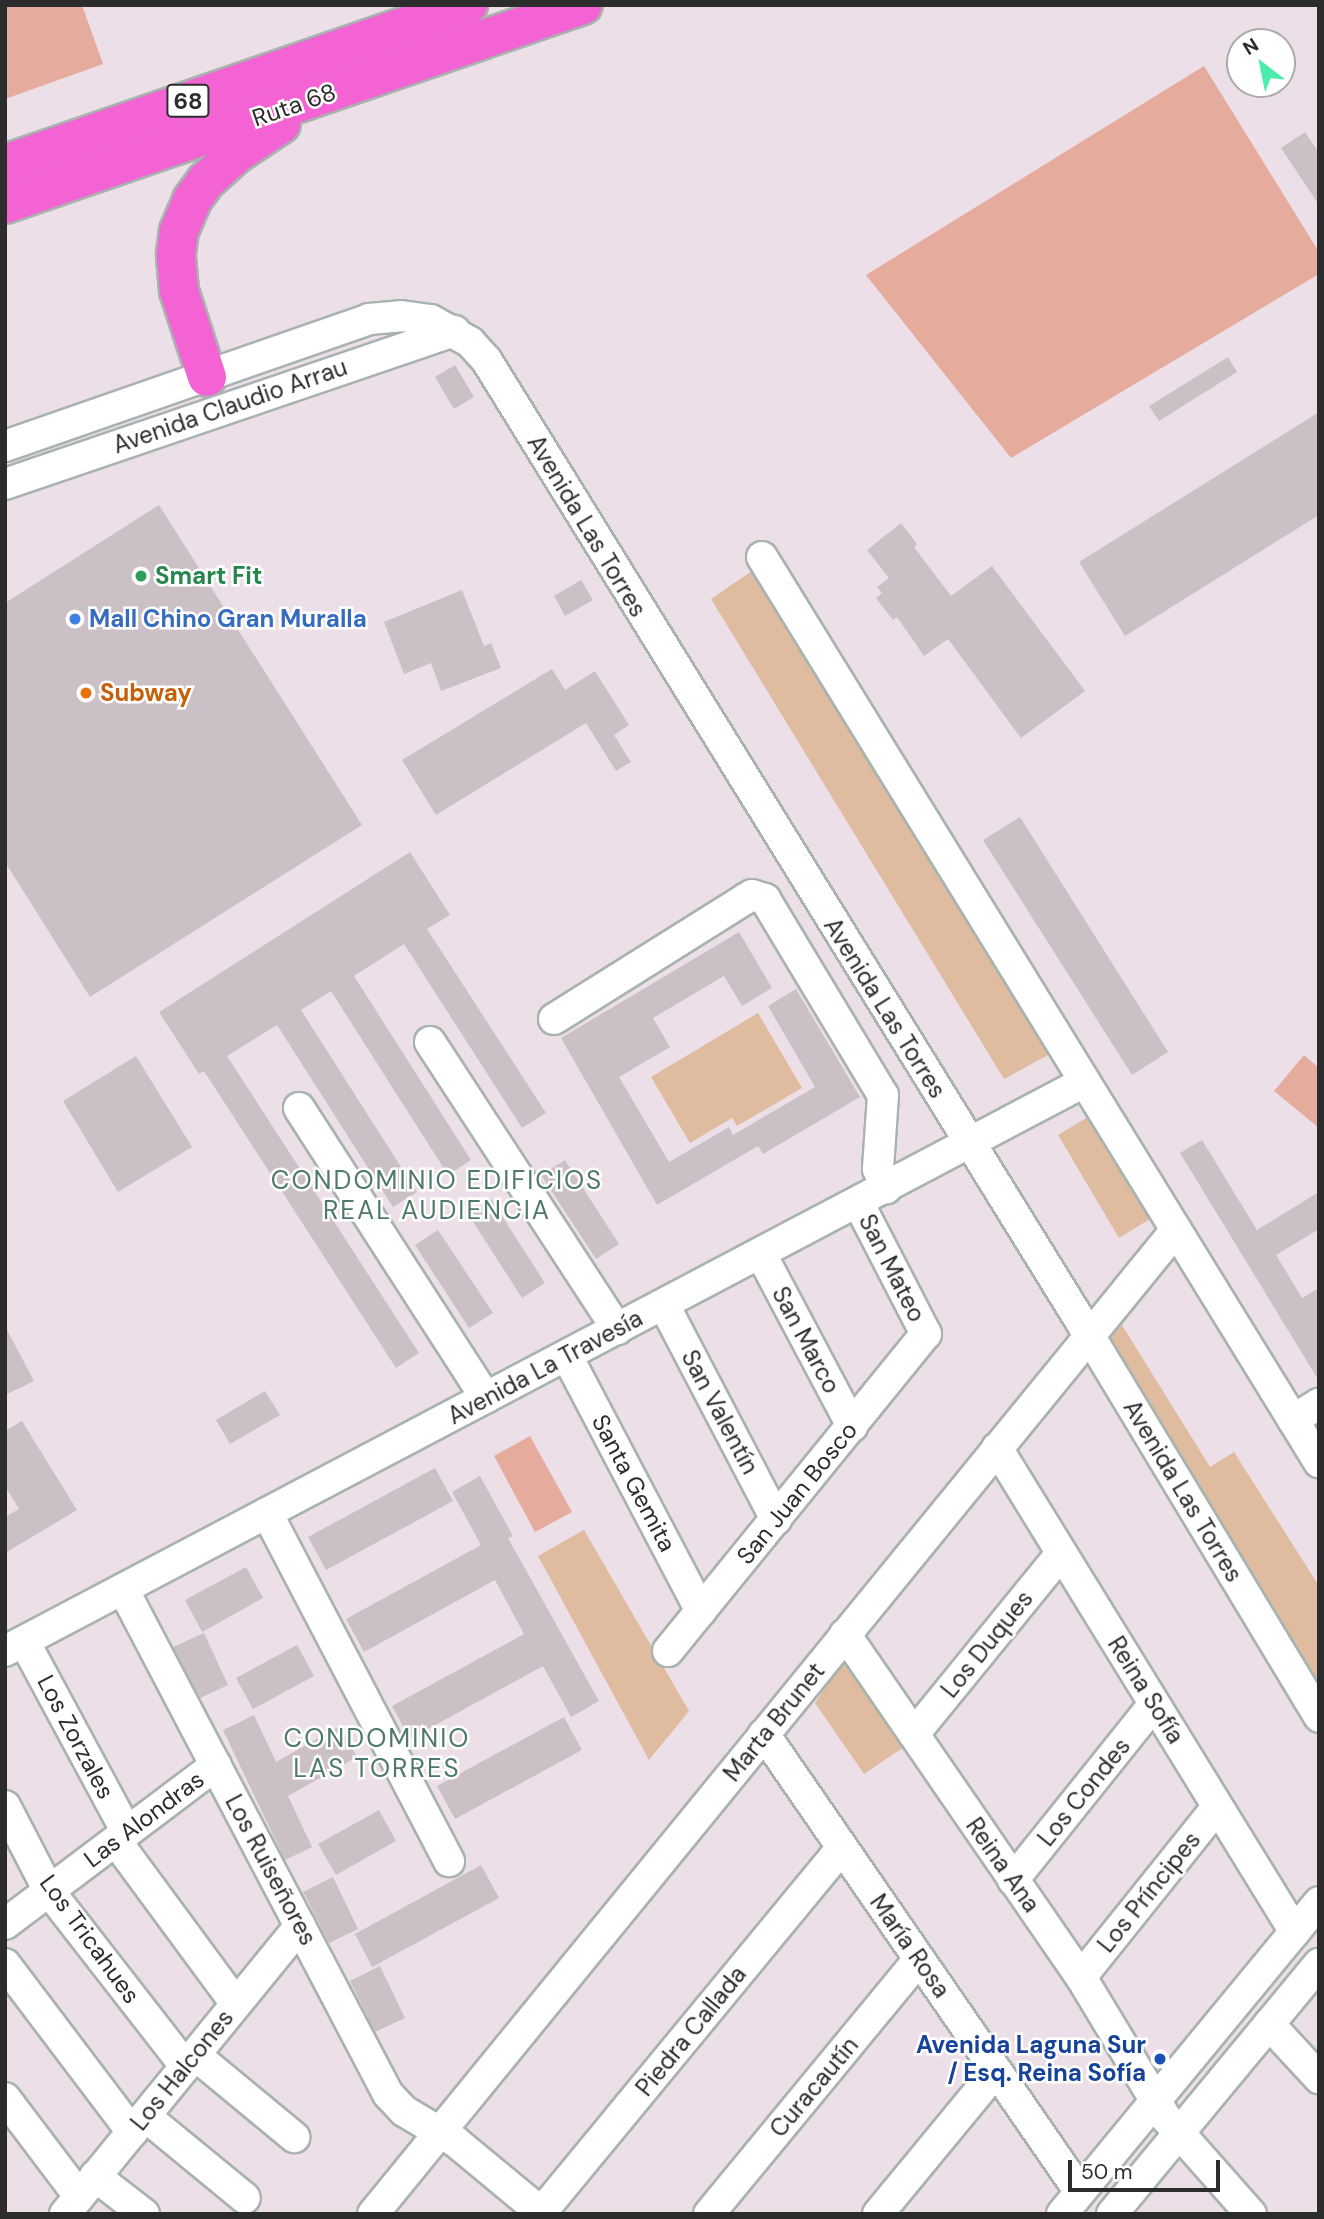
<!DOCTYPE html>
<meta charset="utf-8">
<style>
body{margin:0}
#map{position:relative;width:1324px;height:2219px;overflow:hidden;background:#ecdfe8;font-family:"DM Sans",sans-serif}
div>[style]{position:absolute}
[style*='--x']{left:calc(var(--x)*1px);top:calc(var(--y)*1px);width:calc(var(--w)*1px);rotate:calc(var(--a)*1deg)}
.green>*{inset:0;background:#dfbba0}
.pitch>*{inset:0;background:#e5ab9c}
.building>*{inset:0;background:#ccc0c7}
.roads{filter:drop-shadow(2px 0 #a8b3af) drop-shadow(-2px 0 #a8b3af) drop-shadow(0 2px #a8b3af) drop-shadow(0 -2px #a8b3af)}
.minor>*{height:30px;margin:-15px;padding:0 15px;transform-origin:15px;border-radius:15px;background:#fff}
.highway>*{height:38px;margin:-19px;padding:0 19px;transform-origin:19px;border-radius:19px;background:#f363d4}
.dots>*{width:19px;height:19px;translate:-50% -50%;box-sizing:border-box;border:4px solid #fff;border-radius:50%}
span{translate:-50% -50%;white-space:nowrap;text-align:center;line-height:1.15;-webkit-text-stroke:5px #fff;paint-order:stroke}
.shield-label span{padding:2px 5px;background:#fff;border:2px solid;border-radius:5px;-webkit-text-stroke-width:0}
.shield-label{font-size:23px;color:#2c2c2c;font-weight:700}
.street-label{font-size:24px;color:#2c2c2c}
.leisure-label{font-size:24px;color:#27864d;font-weight:700}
.left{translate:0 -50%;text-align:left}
.shop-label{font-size:24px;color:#366cbe;font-weight:700}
.food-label{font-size:24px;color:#c56008;font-weight:700}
.transit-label{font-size:24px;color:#164399;font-weight:700}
.right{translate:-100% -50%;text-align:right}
.neighbourhood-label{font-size:26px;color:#4f7969;letter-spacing:2px}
.frame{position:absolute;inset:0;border:7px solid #2c2c2c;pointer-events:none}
.north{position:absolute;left:1226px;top:28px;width:70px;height:70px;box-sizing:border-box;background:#fff;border:2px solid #ababab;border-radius:50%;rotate:328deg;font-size:19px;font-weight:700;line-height:28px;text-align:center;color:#2c2c2c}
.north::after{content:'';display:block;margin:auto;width:24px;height:32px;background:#4bedac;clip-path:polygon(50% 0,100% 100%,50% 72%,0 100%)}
.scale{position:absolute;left:1068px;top:2160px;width:152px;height:32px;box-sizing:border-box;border:4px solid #2c2c2c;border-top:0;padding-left:9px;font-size:21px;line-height:24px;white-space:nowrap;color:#2c2c2c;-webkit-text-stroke:5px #fff;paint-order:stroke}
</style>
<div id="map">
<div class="green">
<div style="clip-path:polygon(752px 571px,1050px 1054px,1004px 1079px,711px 599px)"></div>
<div style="clip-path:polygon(758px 1013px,802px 1088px,737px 1126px,732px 1118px,690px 1143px,651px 1077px)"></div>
<div style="clip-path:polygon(1088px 1117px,1150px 1219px,1119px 1238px,1058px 1135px)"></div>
<div style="clip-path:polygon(1122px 1325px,1210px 1467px,1234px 1452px,1319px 1586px,1319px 1688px,1105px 1341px)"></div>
<div style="clip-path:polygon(584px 1530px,689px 1711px,649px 1760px,538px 1556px)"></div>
<div style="clip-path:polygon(844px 1658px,904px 1747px,864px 1774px,815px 1703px)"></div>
</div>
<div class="pitch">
<div style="clip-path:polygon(5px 5px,82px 5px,103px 64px,5px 99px)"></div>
<div style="clip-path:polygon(1204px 66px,1319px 252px,1319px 274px,1011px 458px,866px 275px)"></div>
<div style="clip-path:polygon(1304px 1055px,1319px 1068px,1319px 1128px,1274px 1091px)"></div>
<div style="clip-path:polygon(530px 1436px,572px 1512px,535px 1532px,494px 1456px)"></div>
</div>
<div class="building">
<div style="clip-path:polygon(1305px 132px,1319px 153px,1319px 205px,1281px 148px)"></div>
<div style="clip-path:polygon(1228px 357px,1237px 372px,1159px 421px,1149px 406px)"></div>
<div style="clip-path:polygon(455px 365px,474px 397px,454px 409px,435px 377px)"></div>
<div style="clip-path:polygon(1319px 412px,1319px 515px,1125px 636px,1079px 562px)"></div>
<div style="clip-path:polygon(159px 505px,362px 825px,90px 997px,5px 862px,5px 603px)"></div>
<div style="clip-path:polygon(901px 523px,917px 544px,914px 547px,951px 596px,992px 566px,1085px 691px,1021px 738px,948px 639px,924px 656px,897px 617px,893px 620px,876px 598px,882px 593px,877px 587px,889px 578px,867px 550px)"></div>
<div style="clip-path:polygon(581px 580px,593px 600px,565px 616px,554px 596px)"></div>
<div style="clip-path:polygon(462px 590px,484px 646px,491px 643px,501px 668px,441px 691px,431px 663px,404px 674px,384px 622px)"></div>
<div style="clip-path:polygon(552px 669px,565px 690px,595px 671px,629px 725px,614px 735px,631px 762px,616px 771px,586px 723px,436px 815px,402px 760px)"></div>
<div style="clip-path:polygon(1020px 817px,1168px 1052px,1132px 1075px,983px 840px)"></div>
<div style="clip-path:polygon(410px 852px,450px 915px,427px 929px,546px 1113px,522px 1128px,404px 944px,354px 976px,471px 1160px,448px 1175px,331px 991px,301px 1010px,417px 1192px,393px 1207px,277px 1025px,227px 1056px,419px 1353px,396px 1368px,204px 1071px,199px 1074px,159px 1012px)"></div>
<div style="clip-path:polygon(739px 932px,772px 988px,742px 1006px,724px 976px,653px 1018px,670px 1047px,619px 1077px,669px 1162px,729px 1127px,733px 1135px,815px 1087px,768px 1006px,796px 989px,860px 1097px,763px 1154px,758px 1146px,657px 1205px,561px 1038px)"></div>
<div style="clip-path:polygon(136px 1056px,192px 1147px,118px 1192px,63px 1101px)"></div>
<div style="clip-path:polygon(1202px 1140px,1257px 1230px,1319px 1192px,1319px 1229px,1276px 1255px,1302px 1298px,1319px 1288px,1319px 1381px,1180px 1153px)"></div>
<div style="clip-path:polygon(565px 1160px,619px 1244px,596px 1259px,541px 1175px)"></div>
<div style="clip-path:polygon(491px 1199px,545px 1283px,522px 1298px,468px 1214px)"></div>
<div style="clip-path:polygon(438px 1230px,493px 1313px,469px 1328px,415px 1245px)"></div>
<div style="clip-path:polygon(5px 1326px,34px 1381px,5px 1395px)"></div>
<div style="clip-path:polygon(265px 1391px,280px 1415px,230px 1444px,216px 1420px)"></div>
<div style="clip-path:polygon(22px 1421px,77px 1510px,5px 1553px,5px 1517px,19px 1509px,5px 1486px,5px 1431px)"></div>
<div style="clip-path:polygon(435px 1468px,453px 1501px,326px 1570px,308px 1537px)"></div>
<div style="clip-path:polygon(480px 1476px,513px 1536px,508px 1538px,599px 1701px,571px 1717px,543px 1666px,410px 1739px,392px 1706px,524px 1634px,495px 1580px,364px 1652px,346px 1619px,481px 1545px,452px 1492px)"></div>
<div style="clip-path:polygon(246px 1567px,263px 1598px,202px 1632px,185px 1600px)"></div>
<div style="clip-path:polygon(204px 1633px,228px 1685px,200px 1698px,173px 1647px)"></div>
<div style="clip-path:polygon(297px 1645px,314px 1676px,253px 1709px,236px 1678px)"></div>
<div style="clip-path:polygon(254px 1715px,276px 1762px,340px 1726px,357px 1757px,288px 1796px,312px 1847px,285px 1860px,223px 1730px)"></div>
<div style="clip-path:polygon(564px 1717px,582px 1750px,455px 1819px,437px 1786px)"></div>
<div style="clip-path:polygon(379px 1810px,396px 1841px,336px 1875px,318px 1844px)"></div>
<div style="clip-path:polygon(481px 1865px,499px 1898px,372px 1967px,355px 1934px)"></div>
<div style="clip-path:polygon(333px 1877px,358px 1929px,329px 1943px,303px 1892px)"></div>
<div style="clip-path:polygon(380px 1966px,405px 2018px,375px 2032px,350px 1981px)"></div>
</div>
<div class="roads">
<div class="minor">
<div style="--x:5;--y:446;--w:386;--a:-19.2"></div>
<div style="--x:369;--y:319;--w:32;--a:-5"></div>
<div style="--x:401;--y:316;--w:30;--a:8"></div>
<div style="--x:431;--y:320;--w:45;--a:29.4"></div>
<div style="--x:470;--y:342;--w:25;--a:48"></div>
<div style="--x:487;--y:361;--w:1145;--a:58.28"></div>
<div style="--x:1089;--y:1335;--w:446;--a:58.9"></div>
<div style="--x:5;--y:484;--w:475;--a:-18.8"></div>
<div style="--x:762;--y:557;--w:1063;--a:58.39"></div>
<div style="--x:554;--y:1019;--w:226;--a:-32.1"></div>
<div style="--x:745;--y:899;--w:8;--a:-30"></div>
<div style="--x:752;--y:895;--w:14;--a:17"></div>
<div style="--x:765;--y:899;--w:229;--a:59"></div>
<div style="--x:883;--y:1095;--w:74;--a:93.9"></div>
<div style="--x:878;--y:1169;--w:21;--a:67"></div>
<div style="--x:430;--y:1042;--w:343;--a:56.9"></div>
<div style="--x:299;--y:1108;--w:345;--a:57.2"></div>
<div style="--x:761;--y:1254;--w:195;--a:62.1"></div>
<div style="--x:664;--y:1305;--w:242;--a:62.4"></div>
<div style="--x:567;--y:1356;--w:288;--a:62.3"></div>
<div style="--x:1293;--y:1420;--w:31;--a:-32"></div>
<div style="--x:997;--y:1448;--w:568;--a:58.38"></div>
<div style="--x:267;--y:1513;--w:393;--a:62.4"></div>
<div style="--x:123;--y:1589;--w:570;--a:62.31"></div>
<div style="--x:388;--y:2094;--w:23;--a:47"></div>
<div style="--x:404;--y:2111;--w:61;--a:30.8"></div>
<div style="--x:456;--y:2142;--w:113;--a:39.6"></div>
<div style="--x:845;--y:1634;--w:416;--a:55.5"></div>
<div style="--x:1081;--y:1977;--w:165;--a:58.9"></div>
<div style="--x:1166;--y:2118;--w:128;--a:48.5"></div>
<div style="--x:24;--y:1641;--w:217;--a:61.7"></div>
<div style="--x:5;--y:1651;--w:1220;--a:-27.8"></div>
<div style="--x:668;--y:1651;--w:409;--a:-50.9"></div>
<div style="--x:926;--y:1334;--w:148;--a:-117.3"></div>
<div style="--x:764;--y:1734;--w:556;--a:55.4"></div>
<div style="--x:914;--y:1734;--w:232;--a:-50.8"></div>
<div style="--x:5;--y:1806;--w:96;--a:62.6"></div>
<div style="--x:49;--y:1891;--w:222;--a:52.1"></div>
<div style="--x:116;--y:1841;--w:202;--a:53.6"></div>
<div style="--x:1013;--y:1880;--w:226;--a:-51.3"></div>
<div style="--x:5;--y:1924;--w:264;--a:-37"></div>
<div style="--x:5;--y:1964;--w:211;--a:52.9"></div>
<div style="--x:1081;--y:1977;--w:218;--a:-51.3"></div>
<div style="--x:1269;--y:2024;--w:74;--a:47.2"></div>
<div style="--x:195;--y:2055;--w:129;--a:39.6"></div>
<div style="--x:5;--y:2098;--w:123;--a:52.9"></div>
<div style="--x:145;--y:2116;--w:129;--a:39.4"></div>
<div style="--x:95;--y:2176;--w:62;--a:37.8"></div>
<div style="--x:65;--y:2214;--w:372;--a:-50.8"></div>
<div style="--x:373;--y:2214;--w:1270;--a:-50.78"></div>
<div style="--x:540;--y:2214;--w:475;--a:-50.5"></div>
<div style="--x:709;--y:2214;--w:330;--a:-50.5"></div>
<div style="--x:878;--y:2214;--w:185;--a:-50.5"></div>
<div style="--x:1062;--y:2214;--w:404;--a:-50.5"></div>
<div style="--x:1112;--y:2214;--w:325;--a:-50.4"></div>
</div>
<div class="highway">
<div style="--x:5;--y:164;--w:490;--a:-19"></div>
<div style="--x:5;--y:204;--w:611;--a:-19"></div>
<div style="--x:207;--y:377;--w:90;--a:-108"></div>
<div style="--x:179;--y:291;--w:37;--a:-95"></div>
<div style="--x:176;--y:254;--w:23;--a:-83"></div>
<div style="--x:179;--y:231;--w:34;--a:-67"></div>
<div style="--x:192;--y:200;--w:24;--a:-54"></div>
<div style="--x:206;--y:181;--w:40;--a:-42"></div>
<div style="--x:236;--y:154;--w:54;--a:-33.7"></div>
</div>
</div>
<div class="dots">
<div style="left:141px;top:576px;background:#2e9e5b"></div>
<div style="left:75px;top:619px;background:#3f7fe0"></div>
<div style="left:86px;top:693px;background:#e8710a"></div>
<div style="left:1160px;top:2059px;background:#1a4fb4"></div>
</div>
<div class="shield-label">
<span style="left:188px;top:101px">68</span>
</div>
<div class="street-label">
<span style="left:294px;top:105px;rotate:-19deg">Ruta 68</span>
<span style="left:230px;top:406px;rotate:-19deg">Avenida Claudio Arrau</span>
<span style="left:587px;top:526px;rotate:59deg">Avenida Las Torres</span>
<span style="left:885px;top:1008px;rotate:58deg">Avenida Las Torres</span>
<span style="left:892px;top:1268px;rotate:63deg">San Mateo</span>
<span style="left:806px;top:1340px;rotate:62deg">San Marco</span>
<span style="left:545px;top:1367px;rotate:-28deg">Avenida La Travesía</span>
<span style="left:720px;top:1412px;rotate:62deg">San Valentín</span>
<span style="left:634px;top:1483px;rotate:62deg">Santa Gemita</span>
<span style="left:1183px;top:1491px;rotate:59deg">Avenida Las Torres</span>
<span style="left:797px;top:1493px;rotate:-51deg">San Juan Bosco</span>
<span style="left:987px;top:1644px;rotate:-51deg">Los Duques</span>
<span style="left:1146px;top:1690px;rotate:58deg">Reina Sofía</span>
<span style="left:774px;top:1722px;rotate:-51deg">Marta Brunet</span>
<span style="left:76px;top:1737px;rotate:62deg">Los Zorzales</span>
<span style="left:1084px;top:1792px;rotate:-51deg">Los Condes</span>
<span style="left:144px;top:1819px;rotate:-37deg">Las Alondras</span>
<span style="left:1003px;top:1865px;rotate:55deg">Reina Ana</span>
<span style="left:271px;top:1870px;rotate:62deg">Los Ruiseñores</span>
<span style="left:1149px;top:1892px;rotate:-51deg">Los Príncipes</span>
<span style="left:90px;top:1939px;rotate:54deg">Los Tricahues</span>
<span style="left:910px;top:1946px;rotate:55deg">María Rosa</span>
<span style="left:691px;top:2031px;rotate:-51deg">Piedra Callada</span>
<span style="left:182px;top:2070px;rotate:-51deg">Los Halcones</span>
<span style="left:814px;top:2087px;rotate:-50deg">Curacautín</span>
</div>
<div class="leisure-label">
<span class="left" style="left:155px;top:576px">Smart Fit</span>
</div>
<div class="shop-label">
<span class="left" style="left:89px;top:619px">Mall Chino Gran Muralla</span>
</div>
<div class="food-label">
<span class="left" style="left:100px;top:693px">Subway</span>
</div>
<div class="transit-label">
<span class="right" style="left:1146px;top:2059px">Avenida Laguna Sur<br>/ Esq. Reina Sofía</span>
</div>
<div class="neighbourhood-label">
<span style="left:437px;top:1196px">CONDOMINIO EDIFICIOS<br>REAL AUDIENCIA</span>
<span style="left:377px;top:1754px">CONDOMINIO<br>LAS TORRES</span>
</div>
<div class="frame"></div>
<div class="north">N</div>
<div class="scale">50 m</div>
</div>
